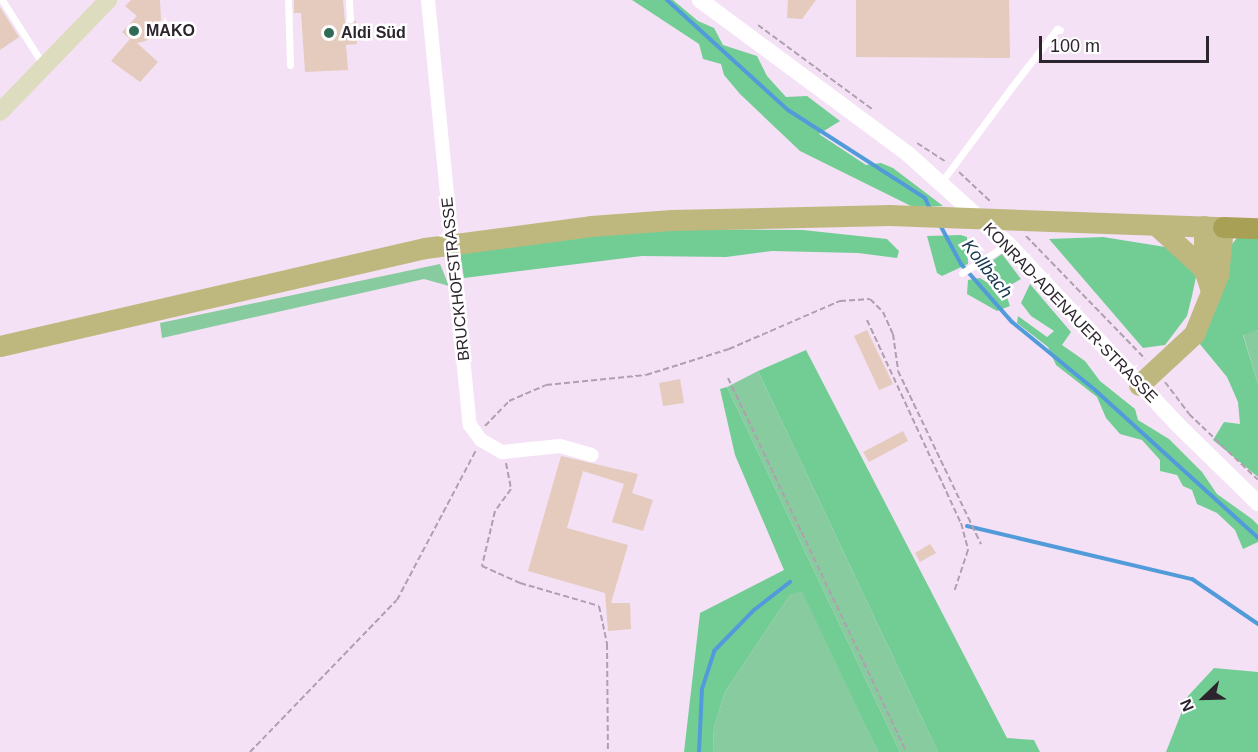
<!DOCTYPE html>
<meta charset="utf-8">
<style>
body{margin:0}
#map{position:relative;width:1258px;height:752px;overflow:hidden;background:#f4e1f5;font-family:Helvetica,sans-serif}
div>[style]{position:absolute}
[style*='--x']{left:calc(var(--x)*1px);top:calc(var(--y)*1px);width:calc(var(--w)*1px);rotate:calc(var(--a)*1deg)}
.green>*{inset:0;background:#87cb9f}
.forest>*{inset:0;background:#72cd95}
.stream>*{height:4px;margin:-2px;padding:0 2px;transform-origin:2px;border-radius:2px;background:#529bda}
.building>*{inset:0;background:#e4cbbd}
.path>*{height:2px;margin-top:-1px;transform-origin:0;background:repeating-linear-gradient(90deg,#af9faf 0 6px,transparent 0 9px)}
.service>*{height:7px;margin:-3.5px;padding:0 3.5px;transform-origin:3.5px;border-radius:3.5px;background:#fff}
.minor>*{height:14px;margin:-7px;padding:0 7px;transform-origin:7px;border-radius:7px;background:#fff}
.tertiary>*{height:16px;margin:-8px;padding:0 8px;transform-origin:8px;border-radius:8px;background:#fff}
.secondary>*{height:18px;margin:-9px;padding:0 9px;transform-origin:9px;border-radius:9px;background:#dedcbf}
.primary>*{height:21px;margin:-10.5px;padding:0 10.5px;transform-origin:10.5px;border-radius:10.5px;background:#beb87f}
.trunk>*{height:21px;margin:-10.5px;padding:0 10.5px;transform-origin:10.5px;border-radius:10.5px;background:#a8a054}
.dots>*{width:16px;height:16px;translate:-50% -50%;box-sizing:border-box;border:3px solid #fff;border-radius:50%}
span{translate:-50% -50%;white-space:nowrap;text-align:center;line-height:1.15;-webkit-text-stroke:5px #fff;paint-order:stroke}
.poi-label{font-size:16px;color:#2d252d;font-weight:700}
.left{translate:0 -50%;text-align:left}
.street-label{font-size:16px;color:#2d252d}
.water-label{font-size:18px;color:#183751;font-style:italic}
.north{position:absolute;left:1174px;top:668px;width:60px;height:60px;-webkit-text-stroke:4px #fff;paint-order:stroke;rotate:247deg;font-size:16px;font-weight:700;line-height:24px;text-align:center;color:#2d252d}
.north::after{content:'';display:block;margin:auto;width:21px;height:27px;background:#2d252d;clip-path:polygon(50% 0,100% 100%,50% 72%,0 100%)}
.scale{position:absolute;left:1039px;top:36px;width:170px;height:27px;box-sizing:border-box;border:3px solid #2d252d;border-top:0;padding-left:8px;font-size:18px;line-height:21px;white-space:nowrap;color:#2d252d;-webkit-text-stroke:4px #fff;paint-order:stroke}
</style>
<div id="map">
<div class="green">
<div style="clip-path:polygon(440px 264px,449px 286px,424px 279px,162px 338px,160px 323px)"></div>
<div style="clip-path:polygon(1258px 330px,1258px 384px,1243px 334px)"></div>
<div style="clip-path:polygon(758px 371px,938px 752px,900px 752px,727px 387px)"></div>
<div style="clip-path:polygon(803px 590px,878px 752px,713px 752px,714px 727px,725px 692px,790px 595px)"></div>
</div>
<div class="forest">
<div style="clip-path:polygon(632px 0,673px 0,698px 21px,714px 28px,723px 45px,757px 56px,767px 76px,786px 97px,807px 96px,840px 121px,819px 134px,866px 165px,881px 163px,893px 168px,943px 206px,913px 207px,800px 151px,740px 94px,724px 75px,721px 64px,703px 59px,699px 44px)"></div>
<div style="clip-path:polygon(677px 229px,803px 230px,887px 239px,899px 251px,897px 258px,858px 253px,772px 251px,726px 257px,642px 256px,464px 278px,460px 253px,547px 240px)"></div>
<div style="clip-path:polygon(961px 235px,967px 237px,968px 264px,942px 276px,937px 273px,927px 236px)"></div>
<div style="clip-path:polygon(1103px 237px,1178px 249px,1189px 258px,1196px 277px,1192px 296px,1187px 316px,1165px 345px,1143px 348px,1049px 239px)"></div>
<div style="clip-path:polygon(1237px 238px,1258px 238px,1258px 330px,1243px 335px,1258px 384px,1258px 477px,1213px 440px,1224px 422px,1240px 424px,1238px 402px,1227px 377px,1199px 343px,1225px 252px)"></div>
<div style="clip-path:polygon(1002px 254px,1021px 279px,1007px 287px,986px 265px)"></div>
<div style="clip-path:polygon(980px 278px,1006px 294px,1010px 306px,997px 311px,967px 294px,968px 280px)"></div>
<div style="clip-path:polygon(1030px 284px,1071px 332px,1062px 345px,1085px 361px,1100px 381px,1135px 409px,1138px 420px,1169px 439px,1202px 472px,1217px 494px,1252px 519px,1258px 525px,1258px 542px,1243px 549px,1235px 530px,1217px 513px,1197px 504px,1192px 490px,1183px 486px,1177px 475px,1160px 471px,1160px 460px,1142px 440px,1120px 434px,1106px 418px,1097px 397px,1056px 365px,1048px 347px,1017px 323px,1018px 316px,1047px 337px,1054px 331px,1031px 316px,1021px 303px)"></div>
<div style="clip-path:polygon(806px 350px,1007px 738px,1034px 740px,1040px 752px,938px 752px,758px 371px)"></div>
<div style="clip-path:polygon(727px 387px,900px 752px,878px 752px,802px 591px,790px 595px,725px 692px,714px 727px,713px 752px,684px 752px,700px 613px,784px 570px,735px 455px,720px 389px)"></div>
<div style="clip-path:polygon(1214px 668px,1258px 672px,1258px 752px,1166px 752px,1188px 696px)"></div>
</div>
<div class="stream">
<div style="--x:667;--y:0;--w:164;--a:42.3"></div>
<div style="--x:788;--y:110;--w:163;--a:32.7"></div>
<div style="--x:925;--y:198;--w:12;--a:66"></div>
<div style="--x:939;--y:223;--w:47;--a:61.8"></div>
<div style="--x:961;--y:264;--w:77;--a:48.7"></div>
<div style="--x:1012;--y:322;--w:107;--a:39.3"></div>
<div style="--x:1095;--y:390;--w:220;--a:42.2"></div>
<div style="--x:967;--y:526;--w:231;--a:13.3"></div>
<div style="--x:1192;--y:579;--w:80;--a:34.3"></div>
<div style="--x:699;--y:752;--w:63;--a:-87.3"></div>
<div style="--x:702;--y:689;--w:40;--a:-72"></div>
<div style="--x:714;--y:651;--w:57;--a:-45.7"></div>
<div style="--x:754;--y:610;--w:46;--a:-37.9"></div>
</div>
<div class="building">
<div style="clip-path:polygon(131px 0,160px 0,161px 20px,146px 41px,137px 43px,158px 62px,140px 82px,111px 61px,130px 39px,122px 32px,137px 16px,125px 6px)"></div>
<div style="clip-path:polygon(294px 0,343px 0,345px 22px,351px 25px,356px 20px,357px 44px,346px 45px,348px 70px,305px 72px,301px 13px,294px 13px)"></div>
<div style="clip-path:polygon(788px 0,816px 0,802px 19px,787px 18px)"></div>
<div style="clip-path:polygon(856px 0,1009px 0,1010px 58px,856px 57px)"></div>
<div style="clip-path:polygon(0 7px,19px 37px,0 50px)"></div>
<div style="clip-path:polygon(867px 330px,893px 384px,879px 390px,854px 336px)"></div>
<div style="clip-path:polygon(680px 379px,684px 403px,663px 406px,659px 383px)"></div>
<div style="clip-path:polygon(903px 431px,908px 441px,869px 462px,863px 452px)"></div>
<div style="clip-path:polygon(561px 456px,638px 474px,632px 493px,653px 500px,643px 531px,612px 522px,624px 484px,583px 471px,567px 528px,628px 545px,611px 603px,630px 603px,631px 629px,608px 631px,605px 593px,528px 571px)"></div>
<div style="clip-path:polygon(930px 544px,936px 553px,920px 562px,915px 553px)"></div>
</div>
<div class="path">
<div style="--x:758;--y:25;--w:142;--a:36.4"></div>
<div style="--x:917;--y:143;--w:33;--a:33"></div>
<div style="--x:959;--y:172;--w:45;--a:43.2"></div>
<div style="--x:1026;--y:236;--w:171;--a:45.9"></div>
<div style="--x:867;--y:320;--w:224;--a:65.2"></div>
<div style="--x:961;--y:523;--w:28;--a:75"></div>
<div style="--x:968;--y:550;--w:44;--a:108.4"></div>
<div style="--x:728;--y:378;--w:414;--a:64.5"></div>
<div style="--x:1165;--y:382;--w:40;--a:53"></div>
<div style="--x:1189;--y:414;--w:95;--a:43.7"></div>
<div style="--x:485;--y:426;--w:35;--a:-46"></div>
<div style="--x:509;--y:401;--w:40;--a:-23.4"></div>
<div style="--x:546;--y:385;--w:100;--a:-5.7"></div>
<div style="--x:646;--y:375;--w:87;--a:-17.4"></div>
<div style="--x:729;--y:349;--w:121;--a:-23.4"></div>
<div style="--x:840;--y:301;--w:30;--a:-4"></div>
<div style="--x:870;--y:299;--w:18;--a:45"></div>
<div style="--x:883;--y:312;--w:24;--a:66"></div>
<div style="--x:893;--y:334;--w:37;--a:82"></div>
<div style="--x:898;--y:371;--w:192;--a:64.4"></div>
<div style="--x:506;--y:463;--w:26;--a:79"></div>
<div style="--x:511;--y:489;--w:27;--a:126"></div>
<div style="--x:495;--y:511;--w:57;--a:103.3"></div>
<div style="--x:482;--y:566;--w:42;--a:24.1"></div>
<div style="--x:520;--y:583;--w:82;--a:16.2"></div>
<div style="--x:599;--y:606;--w:39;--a:78"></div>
<div style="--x:607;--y:644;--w:108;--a:89.5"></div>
<div style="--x:250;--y:752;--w:211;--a:-46"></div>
<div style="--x:397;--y:600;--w:170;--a:-62.2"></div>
</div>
<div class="service">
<div style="--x:2;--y:0;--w:78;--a:57.5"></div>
<div style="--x:288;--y:0;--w:65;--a:88.2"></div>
<div style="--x:349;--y:0;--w:19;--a:87"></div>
<div style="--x:940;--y:184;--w:119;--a:-53.5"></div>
<div style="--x:1011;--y:88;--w:75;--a:-52.1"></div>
<div style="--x:1057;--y:29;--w:3;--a:18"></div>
<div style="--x:962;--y:273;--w:54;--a:-32.2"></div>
</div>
<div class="minor">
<div style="--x:428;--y:0;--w:427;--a:84.4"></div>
<div style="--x:470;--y:425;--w:19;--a:54"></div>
<div style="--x:481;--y:440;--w:24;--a:30"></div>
<div style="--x:502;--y:452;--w:58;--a:-5.9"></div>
<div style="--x:560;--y:446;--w:33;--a:16"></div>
</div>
<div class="tertiary">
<div style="--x:700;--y:0;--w:259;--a:36.5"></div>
<div style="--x:908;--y:154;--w:135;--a:42"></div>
<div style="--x:1008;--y:244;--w:248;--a:46.8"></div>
<div style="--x:1178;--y:425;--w:112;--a:44.3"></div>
</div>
<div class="secondary">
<div style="--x:0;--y:112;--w:156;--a:-46"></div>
</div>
<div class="primary">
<div style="--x:1157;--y:226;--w:64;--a:42.5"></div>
<div style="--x:1204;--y:226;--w:43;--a:90"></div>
<div style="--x:1204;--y:269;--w:22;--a:72"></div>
<div style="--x:0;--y:346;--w:436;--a:-13"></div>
<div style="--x:425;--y:248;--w:167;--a:-7.5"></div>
<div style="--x:591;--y:226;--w:81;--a:-4.2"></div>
<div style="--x:672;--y:220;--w:217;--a:-1.3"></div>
<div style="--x:889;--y:215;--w:334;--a:2.1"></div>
<div style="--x:1223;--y:227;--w:48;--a:95.9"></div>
<div style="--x:1218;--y:275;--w:64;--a:112.1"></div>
<div style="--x:1194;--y:334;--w:75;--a:137.2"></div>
</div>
<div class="trunk">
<div style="--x:1223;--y:227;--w:35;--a:2"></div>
</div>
<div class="dots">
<div style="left:134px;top:31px;background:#2f6b55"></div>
<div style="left:329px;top:33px;background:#2f6b55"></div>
</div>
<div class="poi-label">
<span class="left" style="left:146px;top:31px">MAKO</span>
<span class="left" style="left:341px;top:33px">Aldi Süd</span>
</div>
<div class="street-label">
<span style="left:456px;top:279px;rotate:-96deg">BRUCKHOFSTRASSE</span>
<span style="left:1070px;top:313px;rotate:46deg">KONRAD-ADENAUER-STRASSE</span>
</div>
<div class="water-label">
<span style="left:987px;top:269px;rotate:52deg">Kollbach</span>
</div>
<div class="north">N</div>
<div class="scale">100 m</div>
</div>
